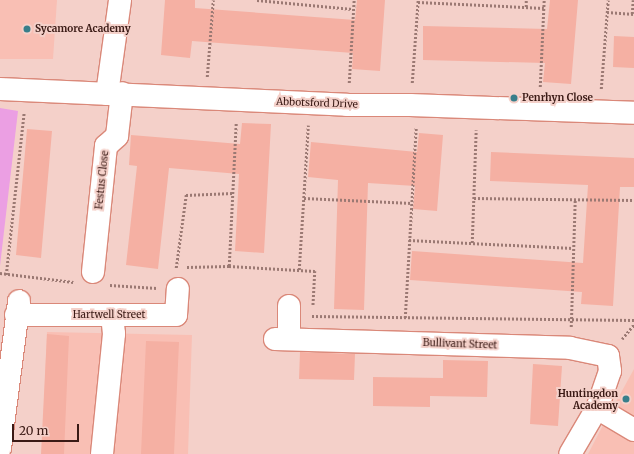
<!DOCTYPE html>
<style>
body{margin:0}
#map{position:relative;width:634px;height:454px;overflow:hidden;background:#f4d0c9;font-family:Merriweather,serif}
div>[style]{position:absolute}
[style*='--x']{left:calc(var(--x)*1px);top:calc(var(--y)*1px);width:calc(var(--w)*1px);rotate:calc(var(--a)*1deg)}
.built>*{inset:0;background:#f9bfb4}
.green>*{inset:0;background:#eb9fe3}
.building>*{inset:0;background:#f5b0a3}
.path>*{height:2.5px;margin-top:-1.25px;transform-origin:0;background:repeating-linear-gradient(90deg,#9b7973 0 2px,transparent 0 4px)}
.roads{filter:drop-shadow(1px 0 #da8879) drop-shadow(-1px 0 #da8879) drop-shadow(0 1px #da8879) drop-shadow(0 -1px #da8879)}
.minor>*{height:22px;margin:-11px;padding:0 11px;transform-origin:11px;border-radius:11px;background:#fff}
.dots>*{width:11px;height:11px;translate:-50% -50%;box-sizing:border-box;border:2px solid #f4d0c9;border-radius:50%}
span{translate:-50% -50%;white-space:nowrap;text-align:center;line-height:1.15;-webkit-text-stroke:4px #f4d0c9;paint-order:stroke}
.poi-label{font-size:10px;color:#3a1a15;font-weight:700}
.left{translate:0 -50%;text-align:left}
.right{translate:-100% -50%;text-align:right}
.street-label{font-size:10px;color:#3a1a15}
.scale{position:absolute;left:12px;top:424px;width:67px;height:18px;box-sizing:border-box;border:2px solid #3a1a15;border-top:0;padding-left:5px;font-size:12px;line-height:14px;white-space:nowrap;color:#3a1a15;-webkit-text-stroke:3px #f4d0c9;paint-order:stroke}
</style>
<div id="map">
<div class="built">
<div style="clip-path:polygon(0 0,57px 0,53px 59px,0 59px)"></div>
<div style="clip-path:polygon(47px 332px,192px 335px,188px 454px,42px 454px)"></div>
<div style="clip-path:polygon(634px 369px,634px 454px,588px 454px,601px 429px)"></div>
</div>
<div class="green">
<div style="clip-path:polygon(0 108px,18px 111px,0 266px)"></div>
</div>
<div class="building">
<div style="clip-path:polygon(165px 0,195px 0,195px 8px,355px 20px,357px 0,385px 0,380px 71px,352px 69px,353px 53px,192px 41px,190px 58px,161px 55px)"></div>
<div style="clip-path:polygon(550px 0,578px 0,571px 84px,543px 82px,545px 63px,423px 60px,423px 26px,547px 29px)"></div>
<div style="clip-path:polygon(614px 36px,634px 37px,634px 68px,613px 67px)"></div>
<div style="clip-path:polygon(242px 123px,271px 124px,264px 253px,235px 251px,239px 174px,169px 168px,158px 269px,126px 265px,137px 166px,129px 165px,131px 135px,240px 144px)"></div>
<div style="clip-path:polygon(27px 129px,52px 131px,41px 258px,16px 255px)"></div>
<div style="clip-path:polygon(419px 133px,443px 135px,437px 211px,413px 209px,415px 186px,368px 183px,364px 310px,334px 309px,338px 180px,308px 177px,311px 142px,417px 152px)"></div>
<div style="clip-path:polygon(491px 152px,634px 158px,634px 187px,620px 187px,613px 306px,581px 304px,582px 292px,410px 280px,412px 251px,583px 263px,588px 185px,490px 181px)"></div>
<div style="clip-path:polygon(47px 334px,69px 336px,64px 454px,41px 454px)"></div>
<div style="clip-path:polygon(146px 341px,179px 342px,174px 454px,141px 454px)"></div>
<div style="clip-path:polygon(300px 352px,355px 354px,354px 380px,299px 379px)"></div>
<div style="clip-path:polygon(443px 360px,488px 361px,487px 397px,430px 396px,430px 407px,373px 406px,373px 377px,443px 378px)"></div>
<div style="clip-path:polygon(533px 364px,562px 366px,558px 426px,530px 424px)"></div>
</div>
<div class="path">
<div style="--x:257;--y:0;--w:96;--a:5.4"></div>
<div style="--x:418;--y:2;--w:126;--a:2.7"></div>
<div style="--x:526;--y:7;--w:7;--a:-90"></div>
<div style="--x:607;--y:12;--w:27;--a:4"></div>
<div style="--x:632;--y:14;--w:14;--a:-86"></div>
<div style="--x:207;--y:77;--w:77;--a:-85.5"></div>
<div style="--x:349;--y:83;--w:83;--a:-86.6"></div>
<div style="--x:412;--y:83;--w:83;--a:-85.9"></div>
<div style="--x:540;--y:87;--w:87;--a:-87.4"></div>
<div style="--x:601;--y:89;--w:89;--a:-85.5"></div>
<div style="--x:304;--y:198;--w:108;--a:2.7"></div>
<div style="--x:474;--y:198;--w:160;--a:0.7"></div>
<div style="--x:409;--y:240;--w:164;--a:2.8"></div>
<div style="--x:472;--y:243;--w:113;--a:-88"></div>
<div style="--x:229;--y:266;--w:143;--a:-87.2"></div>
<div style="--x:187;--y:267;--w:42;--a:-1.4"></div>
<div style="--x:229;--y:266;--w:86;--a:3.3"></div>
<div style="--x:315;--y:271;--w:34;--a:93"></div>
<div style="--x:176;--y:268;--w:74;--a:-82.2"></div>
<div style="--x:186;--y:195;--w:47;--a:-2.4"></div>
<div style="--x:299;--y:270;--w:145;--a:-86.4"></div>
<div style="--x:0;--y:273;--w:74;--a:7"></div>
<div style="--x:6;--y:275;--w:163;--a:-83.7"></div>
<div style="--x:110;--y:285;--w:47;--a:3.7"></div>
<div style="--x:312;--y:316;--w:322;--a:0.7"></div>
<div style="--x:405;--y:318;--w:191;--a:-86.7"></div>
<div style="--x:571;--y:327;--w:127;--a:-88.2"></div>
<div style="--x:622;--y:339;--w:19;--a:-51"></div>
</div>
<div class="roads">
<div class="minor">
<div style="--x:0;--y:89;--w:347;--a:2.6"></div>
<div style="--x:347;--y:105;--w:63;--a:0"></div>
<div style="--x:410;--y:105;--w:224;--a:2"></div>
<div style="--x:107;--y:94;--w:95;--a:-82.1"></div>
<div style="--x:93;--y:272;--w:127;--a:-84.1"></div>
<div style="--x:106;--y:146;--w:15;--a:-42"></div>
<div style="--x:117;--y:136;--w:43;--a:-83.4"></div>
<div style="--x:16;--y:315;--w:160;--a:0"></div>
<div style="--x:176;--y:315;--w:26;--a:-86"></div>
<div style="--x:275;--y:339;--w:295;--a:1.7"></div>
<div style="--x:570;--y:348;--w:39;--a:12"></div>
<div style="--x:608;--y:356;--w:15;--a:82"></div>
<div style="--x:610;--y:371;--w:39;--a:109"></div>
<div style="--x:597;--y:408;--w:53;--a:120.4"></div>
<div style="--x:289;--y:339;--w:33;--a:-90"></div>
<div style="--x:597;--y:408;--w:43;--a:30.7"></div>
<div style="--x:0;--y:448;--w:148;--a:-82.6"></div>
<div style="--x:102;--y:454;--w:121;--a:-84.3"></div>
<div style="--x:114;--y:334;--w:19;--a:-96"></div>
</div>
</div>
<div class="dots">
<div style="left:27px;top:29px;background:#387e8a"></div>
<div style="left:514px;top:98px;background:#387e8a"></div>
<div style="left:626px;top:399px;background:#387e8a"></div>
</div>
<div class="poi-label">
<span class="left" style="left:35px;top:29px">Sycamore Academy</span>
<span class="left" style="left:522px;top:98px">Penrhyn Close</span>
<span class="right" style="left:618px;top:399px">Huntingdon<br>Academy</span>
</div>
<div class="street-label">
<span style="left:317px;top:103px;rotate:2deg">Abbotsford Drive</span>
<span style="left:102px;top:180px;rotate:-84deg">Festus Close</span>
<span style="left:109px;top:315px">Hartwell Street</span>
<span style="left:460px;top:344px;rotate:2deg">Bullivant Street</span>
</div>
<div class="scale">20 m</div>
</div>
